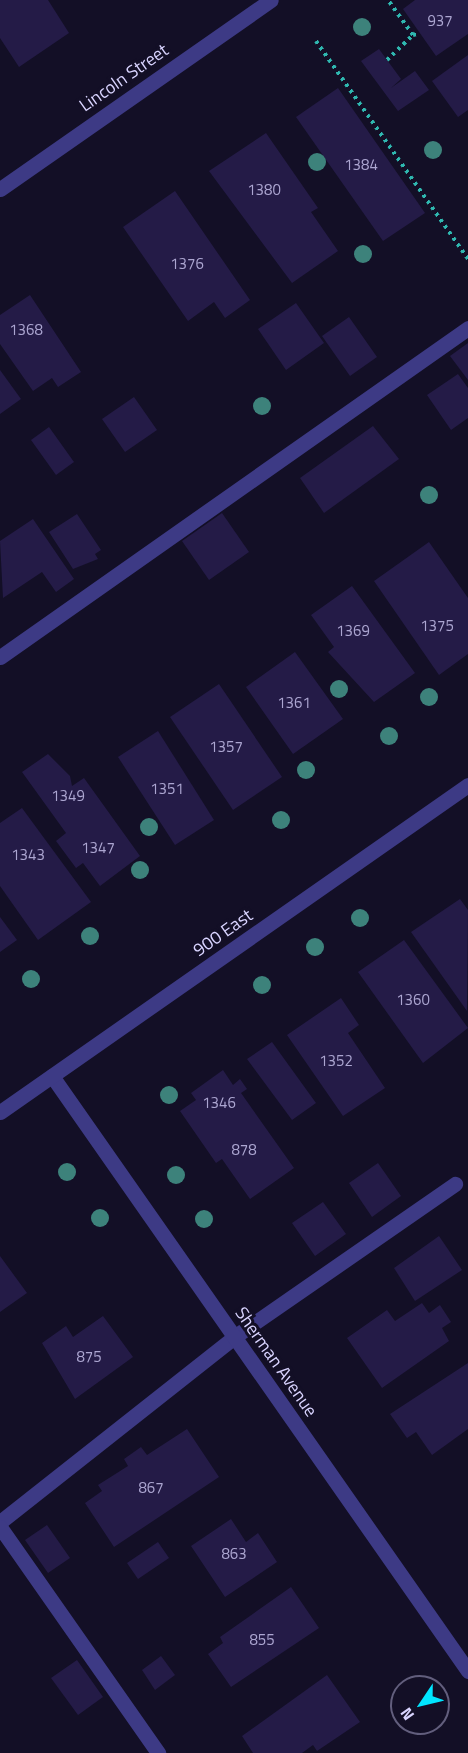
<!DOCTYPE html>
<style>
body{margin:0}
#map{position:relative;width:468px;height:1753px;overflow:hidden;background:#130f26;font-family:"Titillium Web",sans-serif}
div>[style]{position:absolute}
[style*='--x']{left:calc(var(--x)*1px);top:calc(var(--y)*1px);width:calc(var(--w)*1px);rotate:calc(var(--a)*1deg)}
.building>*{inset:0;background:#241b47}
.path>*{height:4px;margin-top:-2px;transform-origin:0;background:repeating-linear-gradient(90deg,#2fb8b0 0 3px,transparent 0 7.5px)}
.service>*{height:15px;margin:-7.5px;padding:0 7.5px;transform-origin:7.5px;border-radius:7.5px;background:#3d3a85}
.minor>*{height:15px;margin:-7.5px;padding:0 7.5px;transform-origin:7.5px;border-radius:7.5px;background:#3d3a85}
.tertiary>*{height:15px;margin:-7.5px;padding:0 7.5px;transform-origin:7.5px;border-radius:7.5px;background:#3d3a85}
.trees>*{width:18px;height:18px;margin:-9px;border-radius:50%;background:#3d827b}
span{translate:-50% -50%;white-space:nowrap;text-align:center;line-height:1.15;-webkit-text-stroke:6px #130f26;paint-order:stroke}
.number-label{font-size:15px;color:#aca6d1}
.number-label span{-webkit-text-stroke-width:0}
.street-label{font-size:18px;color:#d9d4ff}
.north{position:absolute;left:390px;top:1675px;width:60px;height:60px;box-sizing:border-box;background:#130f26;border:2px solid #625e7d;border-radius:50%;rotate:235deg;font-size:16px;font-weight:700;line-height:24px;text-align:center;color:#d9d4ff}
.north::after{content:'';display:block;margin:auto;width:21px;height:27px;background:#00e5ff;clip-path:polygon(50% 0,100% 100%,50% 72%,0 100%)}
</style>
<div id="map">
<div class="building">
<div style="clip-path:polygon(0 0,48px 0,69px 33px,19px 67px,0 38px)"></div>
<div style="clip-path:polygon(415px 0,468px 0,468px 34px,436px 56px,403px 9px)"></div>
<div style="clip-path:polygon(379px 49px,401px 79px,391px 88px,415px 71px,429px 90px,398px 111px,361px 61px)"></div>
<div style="clip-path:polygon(468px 55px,468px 110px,458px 117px,432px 81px)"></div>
<div style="clip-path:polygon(338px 88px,425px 213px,383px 241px,296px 117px)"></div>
<div style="clip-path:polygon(266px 133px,318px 208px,311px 212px,338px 251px,292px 283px,209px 171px)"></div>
<div style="clip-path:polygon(175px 191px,250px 300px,225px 318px,214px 302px,188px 321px,123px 227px)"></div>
<div style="clip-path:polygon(30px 295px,81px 372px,58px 387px,52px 378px,33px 391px,0 344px,0 315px)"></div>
<div style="clip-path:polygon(296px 303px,324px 343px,286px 370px,258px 329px)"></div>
<div style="clip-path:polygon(349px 317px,377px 357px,350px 376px,322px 336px)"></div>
<div style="clip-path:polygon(468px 343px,468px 380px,450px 356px)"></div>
<div style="clip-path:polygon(0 370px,21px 399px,0 414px)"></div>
<div style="clip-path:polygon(458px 374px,468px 388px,468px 418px,451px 430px,427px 395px)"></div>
<div style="clip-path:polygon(134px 397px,157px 430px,125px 452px,102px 419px)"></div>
<div style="clip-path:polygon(373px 426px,399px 459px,324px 513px,300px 478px)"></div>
<div style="clip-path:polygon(49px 427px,74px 462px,56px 475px,31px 440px)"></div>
<div style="clip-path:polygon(222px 513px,249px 552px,209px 580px,182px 541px)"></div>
<div style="clip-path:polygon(77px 514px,101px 550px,95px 554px,98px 559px,73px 569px,49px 532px)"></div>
<div style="clip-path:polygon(33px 519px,74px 579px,56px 592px,42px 572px,3px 598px,0 541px)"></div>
<div style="clip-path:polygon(429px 542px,468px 598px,468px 654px,439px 675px,374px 581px)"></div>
<div style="clip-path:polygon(352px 586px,415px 673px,374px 702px,328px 652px,334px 647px,311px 615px)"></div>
<div style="clip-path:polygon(295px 652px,343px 719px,293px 754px,246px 687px)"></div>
<div style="clip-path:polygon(219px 684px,282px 777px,233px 810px,170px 717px)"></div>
<div style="clip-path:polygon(158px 731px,214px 820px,175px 845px,118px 757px)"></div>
<div style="clip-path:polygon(48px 754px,70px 776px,72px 786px,84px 778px,140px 856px,100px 886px,83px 863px,76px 868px,56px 841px,66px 833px,22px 772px)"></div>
<div style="clip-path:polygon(22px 808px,91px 902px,38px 940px,0 886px,0 823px)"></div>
<div style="clip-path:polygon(460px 899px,468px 910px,467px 1011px,411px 932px)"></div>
<div style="clip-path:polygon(0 917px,17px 940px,0 952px)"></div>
<div style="clip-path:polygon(404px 940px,468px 1028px,423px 1063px,358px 972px)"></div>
<div style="clip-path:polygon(341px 998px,359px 1025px,348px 1033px,385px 1088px,343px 1116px,287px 1035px)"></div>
<div style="clip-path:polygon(272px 1042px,316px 1103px,292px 1120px,247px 1059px)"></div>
<div style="clip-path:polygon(223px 1070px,233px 1085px,240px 1079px,247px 1089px,241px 1093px,294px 1168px,250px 1199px,222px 1159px,216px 1163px,180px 1111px,196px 1100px,191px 1093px)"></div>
<div style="clip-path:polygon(378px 1163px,401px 1196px,372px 1217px,349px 1183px)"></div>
<div style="clip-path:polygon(323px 1202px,346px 1234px,315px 1256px,292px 1223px)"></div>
<div style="clip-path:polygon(439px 1236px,462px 1270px,415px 1301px,394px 1268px)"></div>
<div style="clip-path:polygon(0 1256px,27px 1293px,0 1312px)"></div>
<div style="clip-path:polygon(422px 1303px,429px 1313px,440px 1305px,451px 1322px,442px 1328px,449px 1341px,382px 1388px,347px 1338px,387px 1310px,395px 1321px)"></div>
<div style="clip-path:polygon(103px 1316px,133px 1357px,75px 1399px,42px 1343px,66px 1326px,73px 1337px)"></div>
<div style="clip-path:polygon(468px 1363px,468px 1429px,432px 1455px,416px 1432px,407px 1438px,390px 1414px)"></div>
<div style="clip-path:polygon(187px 1429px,219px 1477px,114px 1547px,85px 1503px,102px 1491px,98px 1485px,128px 1466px,124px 1459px,141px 1447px,147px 1455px)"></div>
<div style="clip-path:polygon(231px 1519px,246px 1542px,258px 1533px,277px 1562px,225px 1597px,191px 1546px)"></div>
<div style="clip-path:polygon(47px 1525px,70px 1558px,48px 1573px,25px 1540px)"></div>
<div style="clip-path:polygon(158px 1542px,169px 1558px,138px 1579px,127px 1563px)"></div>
<div style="clip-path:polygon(291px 1587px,319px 1628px,231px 1687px,208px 1654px,223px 1643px,220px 1637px)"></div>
<div style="clip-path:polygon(161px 1656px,175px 1675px,155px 1690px,142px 1670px)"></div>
<div style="clip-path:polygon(77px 1660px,103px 1697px,78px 1715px,51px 1678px)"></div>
<div style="clip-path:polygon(327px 1675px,360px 1722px,317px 1751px,313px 1745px,302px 1753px,253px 1753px,242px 1736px)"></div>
</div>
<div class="path">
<div style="--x:413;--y:35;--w:7;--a:-16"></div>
<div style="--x:316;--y:41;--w:266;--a:55.1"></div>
<div style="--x:387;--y:60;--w:36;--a:-44"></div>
<div style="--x:413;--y:35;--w:43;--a:-125.5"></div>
</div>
<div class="service">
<div style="--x:0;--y:657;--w:572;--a:-35.11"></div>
<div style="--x:0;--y:1522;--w:298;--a:-38.3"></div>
<div style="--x:234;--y:1337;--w:269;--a:-34.7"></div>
<div style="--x:0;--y:1527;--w:276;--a:55"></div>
</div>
<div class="minor">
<div style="--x:0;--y:189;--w:330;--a:-34.9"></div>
<div style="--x:52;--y:1076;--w:726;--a:55.04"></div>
</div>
<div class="tertiary">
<div style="--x:0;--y:1112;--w:571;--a:-34.94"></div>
</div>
<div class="trees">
<div style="left:362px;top:27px"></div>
<div style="left:433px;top:150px"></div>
<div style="left:317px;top:162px"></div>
<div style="left:363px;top:254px"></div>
<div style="left:262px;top:406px"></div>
<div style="left:429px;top:495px"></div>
<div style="left:339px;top:689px"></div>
<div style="left:429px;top:697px"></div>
<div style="left:389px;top:736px"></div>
<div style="left:306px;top:770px"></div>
<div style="left:281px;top:820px"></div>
<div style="left:149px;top:827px"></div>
<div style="left:140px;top:870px"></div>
<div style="left:360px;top:918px"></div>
<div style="left:90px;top:936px"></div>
<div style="left:315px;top:947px"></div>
<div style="left:31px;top:979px"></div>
<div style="left:262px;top:985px"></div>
<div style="left:169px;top:1095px"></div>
<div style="left:67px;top:1172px"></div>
<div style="left:176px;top:1175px"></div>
<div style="left:100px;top:1218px"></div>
<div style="left:204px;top:1219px"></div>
</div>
<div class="number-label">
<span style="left:440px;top:21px">937</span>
<span style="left:361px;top:165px">1384</span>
<span style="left:264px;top:190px">1380</span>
<span style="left:187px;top:264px">1376</span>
<span style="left:26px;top:330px">1368</span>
<span style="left:437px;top:626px">1375</span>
<span style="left:353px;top:631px">1369</span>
<span style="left:294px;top:703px">1361</span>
<span style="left:226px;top:747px">1357</span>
<span style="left:167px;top:789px">1351</span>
<span style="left:68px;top:796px">1349</span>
<span style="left:98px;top:848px">1347</span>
<span style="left:28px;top:855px">1343</span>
<span style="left:413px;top:1000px">1360</span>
<span style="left:336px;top:1061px">1352</span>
<span style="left:219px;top:1103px">1346</span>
<span style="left:244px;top:1150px">878</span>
<span style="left:89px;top:1357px">875</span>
<span style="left:151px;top:1488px">867</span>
<span style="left:234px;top:1554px">863</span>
<span style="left:262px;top:1640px">855</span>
</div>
<div class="street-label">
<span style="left:124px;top:78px;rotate:-35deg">Lincoln Street</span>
<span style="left:223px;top:933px;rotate:-35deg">900 East</span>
<span style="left:276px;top:1362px;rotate:55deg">Sherman Avenue</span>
</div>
<div class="north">N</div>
</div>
